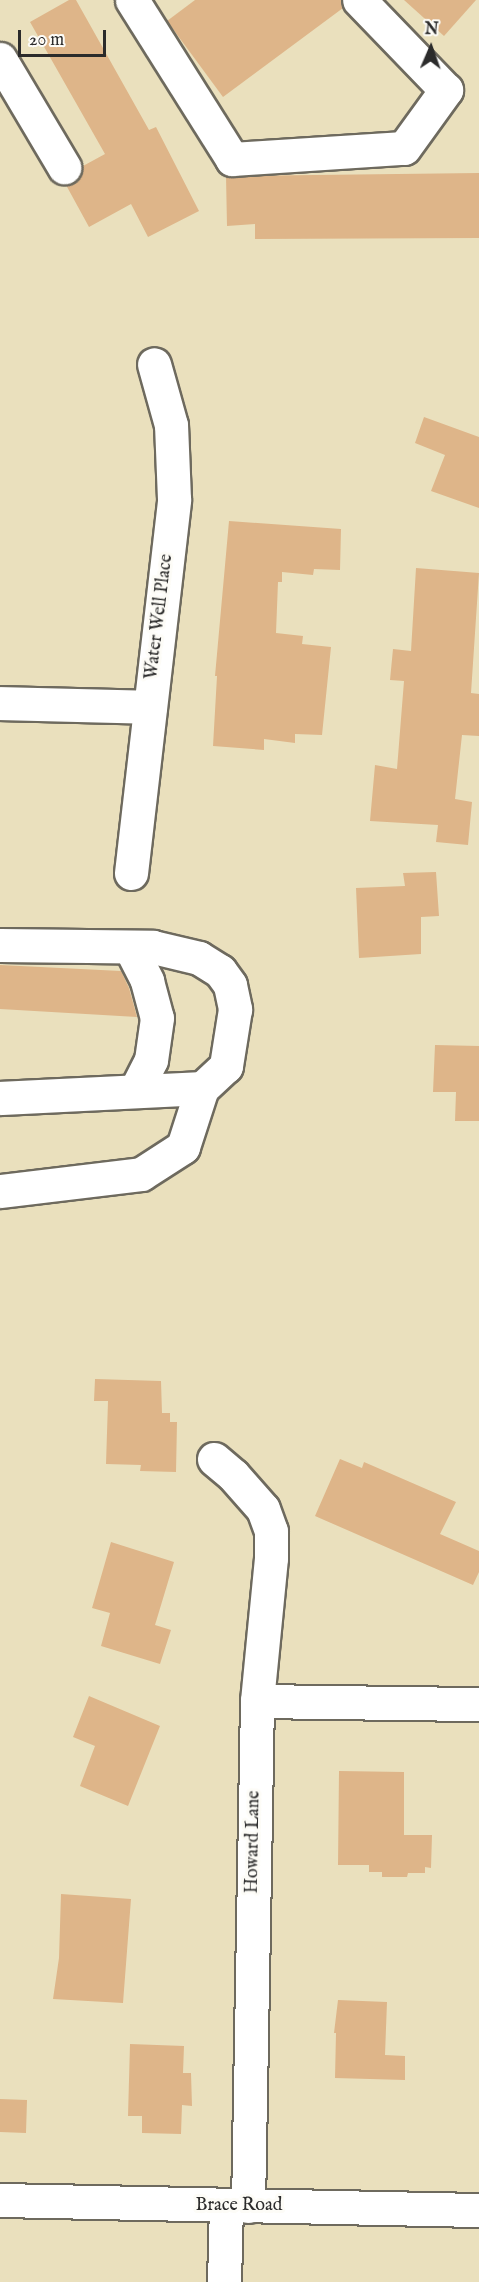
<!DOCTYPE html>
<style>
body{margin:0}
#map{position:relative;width:479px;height:2282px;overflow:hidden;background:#eae0bd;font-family:"IM FELL English",serif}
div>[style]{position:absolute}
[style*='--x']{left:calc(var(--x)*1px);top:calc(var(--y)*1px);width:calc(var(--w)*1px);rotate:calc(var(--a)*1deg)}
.building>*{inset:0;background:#deb589}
.roads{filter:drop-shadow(2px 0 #6e6a5e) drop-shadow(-2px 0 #6e6a5e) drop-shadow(0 2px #6e6a5e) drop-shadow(0 -2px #6e6a5e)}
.minor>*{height:33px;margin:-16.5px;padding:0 16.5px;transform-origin:16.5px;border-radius:16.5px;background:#fff}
span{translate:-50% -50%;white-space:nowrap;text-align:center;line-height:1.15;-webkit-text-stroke:6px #fdfcf7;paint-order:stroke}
.street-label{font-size:18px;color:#2b2b2b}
.north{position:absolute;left:401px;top:18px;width:60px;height:60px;-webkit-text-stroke:4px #fdfcf7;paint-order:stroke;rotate:2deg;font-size:16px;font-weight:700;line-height:24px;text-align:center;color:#2b2b2b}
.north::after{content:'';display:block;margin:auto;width:21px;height:27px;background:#2b2b2b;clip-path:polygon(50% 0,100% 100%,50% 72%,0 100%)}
.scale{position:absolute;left:18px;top:30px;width:88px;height:27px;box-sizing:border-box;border:3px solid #2b2b2b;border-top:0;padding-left:8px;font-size:18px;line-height:21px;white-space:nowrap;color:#2b2b2b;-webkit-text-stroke:4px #fdfcf7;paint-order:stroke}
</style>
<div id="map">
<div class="building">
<div style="clip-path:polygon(69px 0,76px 0,149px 130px,156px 127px,199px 211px,148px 237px,131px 204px,89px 227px,66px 185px,80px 177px,83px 166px,105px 154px,30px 22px)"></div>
<div style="clip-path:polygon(195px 0,341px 0,343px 8px,223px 97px,167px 21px)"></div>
<div style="clip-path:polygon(404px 0,476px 0,444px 36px)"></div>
<div style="clip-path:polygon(479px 173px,479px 238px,255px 239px,255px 224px,227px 226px,226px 176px)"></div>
<div style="clip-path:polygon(424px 417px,479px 437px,479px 508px,431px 491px,445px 455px,415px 443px)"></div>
<div style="clip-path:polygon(229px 521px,341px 529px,340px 570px,314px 569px,313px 575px,282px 572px,282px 582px,278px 582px,276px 633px,303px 636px,302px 644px,331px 647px,322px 735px,295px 734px,295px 743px,264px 739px,264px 750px,213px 746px,217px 676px,215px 676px)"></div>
<div style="clip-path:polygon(416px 568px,479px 573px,471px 693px,479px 694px,479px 736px,462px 735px,455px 799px,472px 802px,468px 845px,436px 842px,438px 825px,370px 821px,375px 765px,397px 769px,404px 681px,390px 680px,393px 649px,411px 651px)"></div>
<div style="clip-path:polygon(436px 872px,439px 916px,421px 917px,421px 954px,359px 958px,356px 888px,405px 886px,403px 873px)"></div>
<div style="clip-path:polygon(0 965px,121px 971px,129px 988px,137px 1017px,0 1009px)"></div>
<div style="clip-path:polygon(435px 1045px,479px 1046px,479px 1121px,455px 1121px,456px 1092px,433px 1092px)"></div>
<div style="clip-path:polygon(95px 1379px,161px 1381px,162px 1413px,170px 1413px,170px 1422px,177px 1422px,176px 1472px,140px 1471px,141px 1465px,106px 1464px,108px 1401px,94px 1401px)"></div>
<div style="clip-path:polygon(340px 1459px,362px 1468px,364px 1462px,456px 1502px,440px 1534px,479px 1551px,479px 1572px,473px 1585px,315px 1516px)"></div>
<div style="clip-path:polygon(111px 1542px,174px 1562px,155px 1625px,171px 1630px,160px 1664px,101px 1646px,110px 1613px,92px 1608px)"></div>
<div style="clip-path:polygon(89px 1696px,160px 1726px,128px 1806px,80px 1786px,95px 1746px,73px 1737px)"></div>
<div style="clip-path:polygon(339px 1771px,404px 1772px,404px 1835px,432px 1835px,431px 1868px,425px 1867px,425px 1873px,408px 1873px,407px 1877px,382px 1877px,382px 1872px,369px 1872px,369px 1865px,338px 1865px)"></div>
<div style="clip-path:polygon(61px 1894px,131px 1899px,123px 2003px,53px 1999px,59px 1958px)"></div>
<div style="clip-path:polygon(338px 2000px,387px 2002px,385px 2055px,405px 2056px,405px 2080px,335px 2078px,336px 2033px,334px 2033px)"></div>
<div style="clip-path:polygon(130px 2044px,184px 2046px,183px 2073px,191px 2073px,192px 2106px,182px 2105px,181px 2134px,142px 2133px,142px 2116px,128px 2116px)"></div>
<div style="clip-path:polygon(0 2099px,27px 2100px,26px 2133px,0 2132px)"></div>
</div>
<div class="roads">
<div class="minor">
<div style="--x:132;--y:0;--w:188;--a:57.8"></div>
<div style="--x:232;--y:159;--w:172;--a:-3.7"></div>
<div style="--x:404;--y:148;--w:72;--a:-54.1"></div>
<div style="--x:446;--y:90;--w:125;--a:-134"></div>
<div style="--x:0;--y:59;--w:126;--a:59.3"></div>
<div style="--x:0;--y:703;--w:150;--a:1.5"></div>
<div style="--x:131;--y:873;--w:376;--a:-83.4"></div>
<div style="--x:174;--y:499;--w:74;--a:-92.3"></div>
<div style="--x:171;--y:425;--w:63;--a:-105.6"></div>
<div style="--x:0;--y:945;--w:153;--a:0.7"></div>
<div style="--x:153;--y:947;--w:47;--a:13.4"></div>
<div style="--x:199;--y:958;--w:25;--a:32"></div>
<div style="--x:220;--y:971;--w:17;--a:54"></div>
<div style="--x:230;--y:985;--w:25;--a:78"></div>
<div style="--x:235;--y:1009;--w:58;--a:99"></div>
<div style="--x:226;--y:1066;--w:33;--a:137"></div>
<div style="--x:202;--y:1088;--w:62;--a:107.9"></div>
<div style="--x:183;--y:1147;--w:50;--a:147.3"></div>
<div style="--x:141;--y:1174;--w:142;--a:173.1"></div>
<div style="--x:130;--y:947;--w:38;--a:63"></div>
<div style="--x:147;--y:981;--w:38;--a:75"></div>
<div style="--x:157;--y:1018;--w:42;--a:98.1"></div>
<div style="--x:151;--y:1060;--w:34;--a:117"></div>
<div style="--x:0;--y:1098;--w:202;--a:-2.8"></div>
<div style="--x:214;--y:1459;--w:25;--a:40"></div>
<div style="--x:233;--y:1475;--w:45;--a:48.6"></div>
<div style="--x:263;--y:1509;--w:23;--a:70"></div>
<div style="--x:271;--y:1531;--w:27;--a:90"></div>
<div style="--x:271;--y:1558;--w:144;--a:95.6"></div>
<div style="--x:0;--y:2200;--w:479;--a:1.2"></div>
<div style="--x:248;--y:2206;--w:505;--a:-88.98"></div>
<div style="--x:257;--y:1701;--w:222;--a:0.8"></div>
<div style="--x:224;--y:2282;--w:76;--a:-88.5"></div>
</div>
</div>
<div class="street-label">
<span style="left:160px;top:617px;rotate:-83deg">Water Well Place</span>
<span style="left:254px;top:1842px;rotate:-89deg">Howard Lane</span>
<span style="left:239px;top:2206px">Brace Road</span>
</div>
<div class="north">N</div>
<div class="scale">20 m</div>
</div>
